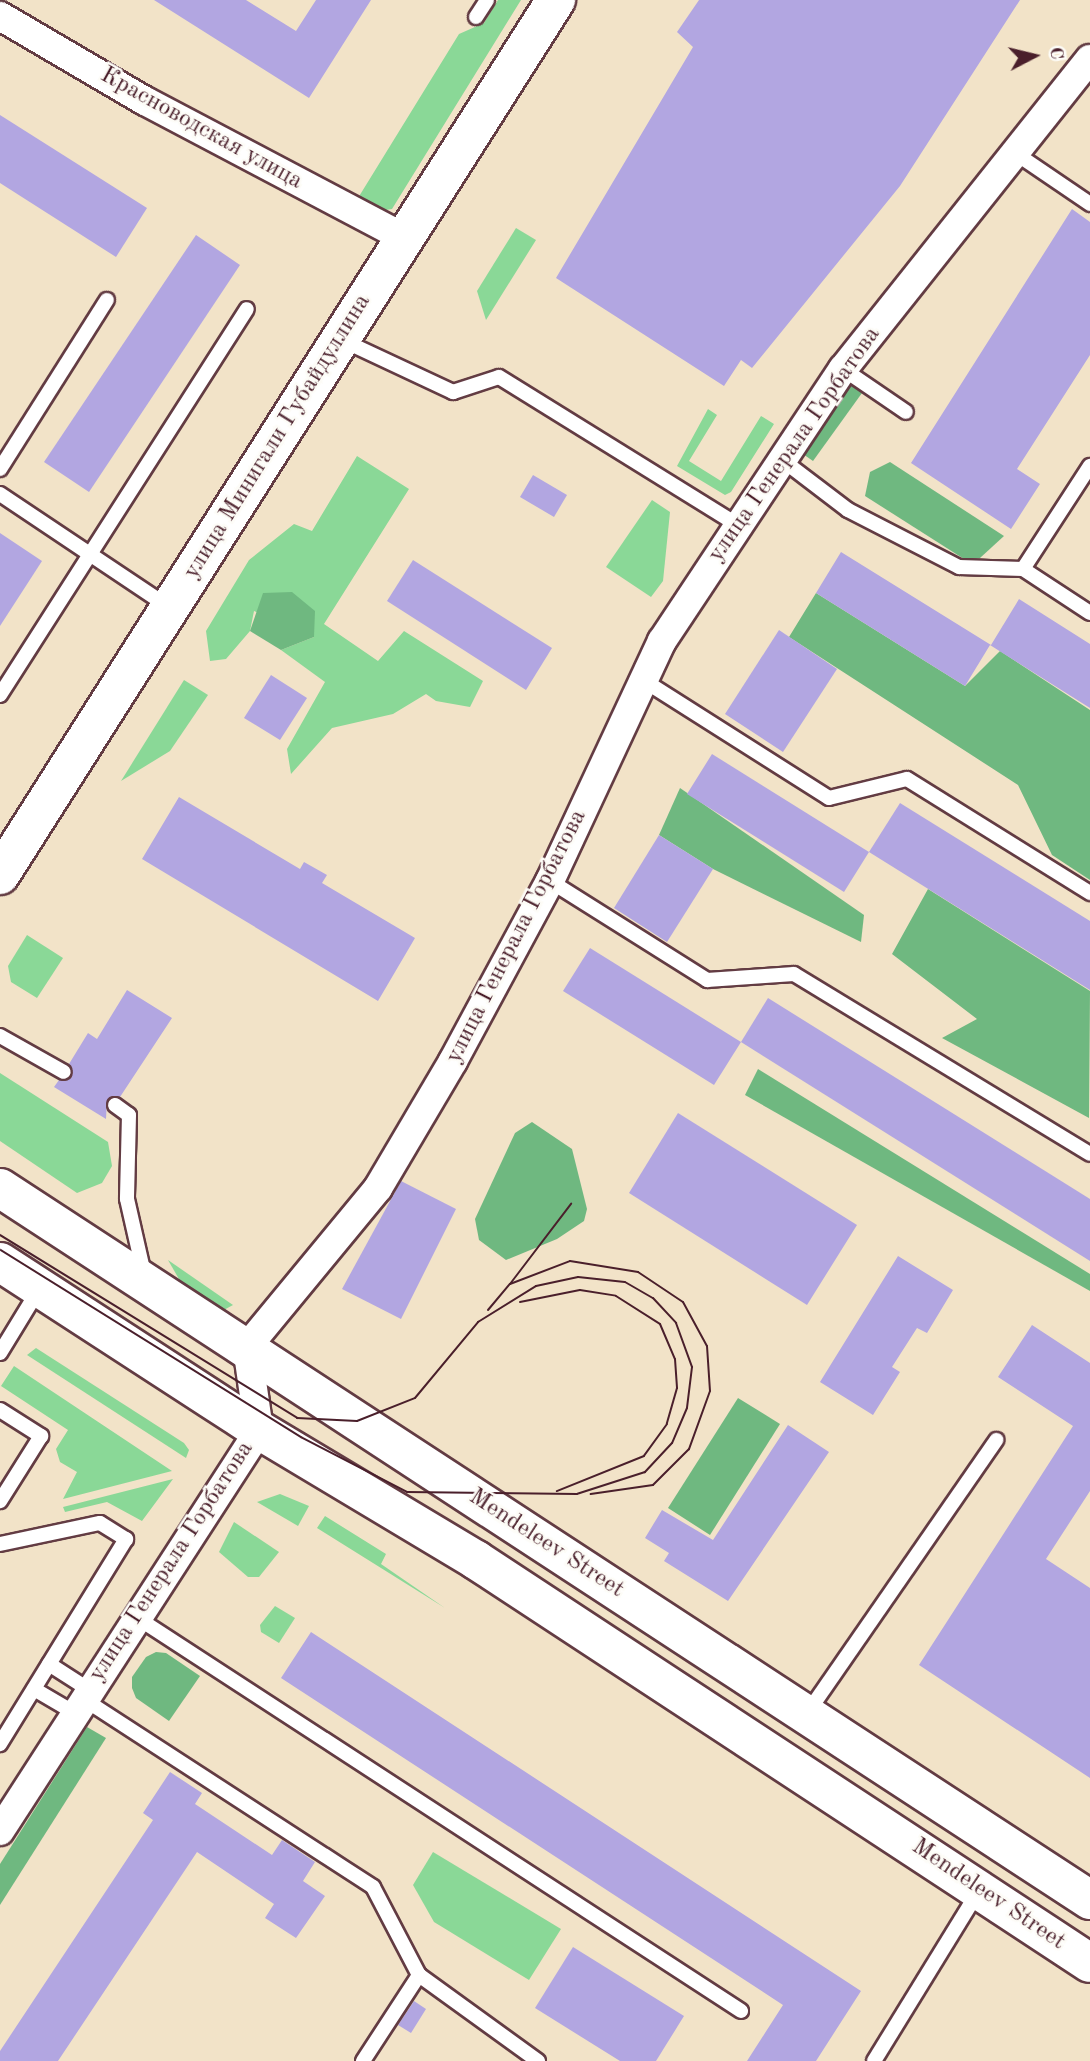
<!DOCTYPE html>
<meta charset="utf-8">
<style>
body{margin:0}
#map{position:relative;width:1090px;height:2061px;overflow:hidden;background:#f2e3c8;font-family:"Old Standard TT",serif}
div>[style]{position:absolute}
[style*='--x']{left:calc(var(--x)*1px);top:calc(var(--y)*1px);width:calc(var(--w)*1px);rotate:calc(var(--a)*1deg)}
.green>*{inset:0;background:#8ad897}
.forest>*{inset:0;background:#6fb880}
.building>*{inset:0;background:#b2a6e1}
.roads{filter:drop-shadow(2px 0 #633c43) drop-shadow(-2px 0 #633c43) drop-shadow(0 2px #633c43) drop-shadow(0 -2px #633c43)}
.service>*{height:14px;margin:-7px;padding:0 7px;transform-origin:7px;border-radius:7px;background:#fff}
.minor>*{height:28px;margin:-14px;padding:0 14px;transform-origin:14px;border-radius:14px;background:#fff}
.secondary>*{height:38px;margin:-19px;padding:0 19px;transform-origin:19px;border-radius:19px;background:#fff}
.tram>*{height:2px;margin:-1px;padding:0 1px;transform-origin:1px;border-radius:1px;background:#4a1f2b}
span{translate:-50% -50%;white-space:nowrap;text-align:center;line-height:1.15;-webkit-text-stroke:5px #fdfcf7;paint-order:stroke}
.street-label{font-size:24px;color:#4a1f2b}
.north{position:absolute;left:999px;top:21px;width:70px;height:70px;-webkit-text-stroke:5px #fdfcf7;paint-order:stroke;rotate:83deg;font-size:19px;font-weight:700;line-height:28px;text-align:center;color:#4a1f2b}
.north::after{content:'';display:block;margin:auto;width:24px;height:32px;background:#4a1f2b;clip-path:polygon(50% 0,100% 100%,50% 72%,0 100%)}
</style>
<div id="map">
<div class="green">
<div style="clip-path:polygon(498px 0,521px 0,392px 209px,379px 211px,358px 198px,459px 34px,484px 23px)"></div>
<div style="clip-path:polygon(516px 228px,536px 240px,486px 320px,477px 291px)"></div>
<div style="clip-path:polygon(708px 409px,717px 415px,689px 461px,721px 481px,761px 416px,774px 424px,731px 492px,725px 495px,677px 466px)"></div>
<div style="clip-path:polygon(357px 456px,409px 489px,324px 624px,378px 661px,404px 631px,483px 681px,470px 707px,436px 701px,426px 694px,393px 714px,332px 728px,291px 774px,287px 749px,325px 682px,281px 650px,314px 637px,254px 611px,250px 631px,226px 659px,210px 661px,206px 631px,249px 560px,294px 524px,312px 531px)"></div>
<div style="clip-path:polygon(652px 500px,670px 512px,663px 581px,651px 597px,606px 567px)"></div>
<div style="clip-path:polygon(184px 680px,208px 695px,170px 751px,121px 781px)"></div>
<div style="clip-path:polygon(27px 935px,63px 958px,37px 998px,11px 982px,8px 966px)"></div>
<div style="clip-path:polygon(0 1073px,108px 1142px,112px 1166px,102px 1183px,77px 1193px,0 1141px)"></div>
<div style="clip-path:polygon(168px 1260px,233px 1305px,222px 1311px,183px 1286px)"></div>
<div style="clip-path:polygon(36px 1348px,184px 1443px,189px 1450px,186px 1458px,27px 1355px)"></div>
<div style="clip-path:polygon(14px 1366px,172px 1471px,63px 1499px,77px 1472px,60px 1462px,56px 1449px,68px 1430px,1px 1386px)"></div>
<div style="clip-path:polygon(173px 1479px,142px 1521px,107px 1502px,65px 1512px,63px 1507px)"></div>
<div style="clip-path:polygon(280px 1494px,309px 1506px,298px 1526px,257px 1502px)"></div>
<div style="clip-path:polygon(325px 1516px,386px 1554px,381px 1564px,445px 1608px,317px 1528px)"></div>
<div style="clip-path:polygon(234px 1522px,279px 1552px,259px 1577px,248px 1577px,219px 1552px)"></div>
<div style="clip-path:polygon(275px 1606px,295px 1618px,279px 1643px,261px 1632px,260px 1625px)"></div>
<div style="clip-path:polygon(433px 1852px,561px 1929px,529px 1980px,434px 1922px,413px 1885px)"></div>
</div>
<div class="forest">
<div style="clip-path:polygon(849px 384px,862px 393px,813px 461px,800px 452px)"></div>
<div style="clip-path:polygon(890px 462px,1004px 536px,980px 558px,964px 559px,865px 496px,870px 472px)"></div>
<div style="clip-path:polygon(292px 592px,315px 611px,314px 637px,281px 650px,250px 631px,263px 593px)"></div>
<div style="clip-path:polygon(816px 593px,965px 686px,1000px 651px,1090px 710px,1090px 880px,1052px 855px,1018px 785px,789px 637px)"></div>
<div style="clip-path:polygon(680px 788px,864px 915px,861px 942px,713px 869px,659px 835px)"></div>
<div style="clip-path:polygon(928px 889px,1090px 991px,1089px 1118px,942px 1038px,977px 1019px,892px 954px)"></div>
<div style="clip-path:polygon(758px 1069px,1090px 1274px,1090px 1291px,745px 1095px)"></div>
<div style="clip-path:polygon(532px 1122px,572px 1149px,587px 1209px,584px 1221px,557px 1239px,506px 1260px,479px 1240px,475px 1219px,515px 1133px)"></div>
<div style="clip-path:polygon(738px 1398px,780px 1424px,710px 1535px,668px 1508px)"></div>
<div style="clip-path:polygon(156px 1652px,166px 1653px,200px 1676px,169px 1721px,136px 1698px,132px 1688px,132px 1677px,146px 1657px)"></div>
<div style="clip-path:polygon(87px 1727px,106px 1738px,0 1905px,0 1864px)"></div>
</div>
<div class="building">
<div style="clip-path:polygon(154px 0,246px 0,296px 31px,316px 0,371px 0,309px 98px)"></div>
<div style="clip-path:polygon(699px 0,1020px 0,900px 186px,752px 368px,741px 360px,724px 386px,556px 278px,693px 47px,677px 32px)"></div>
<div style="clip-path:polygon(0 115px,147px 208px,116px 257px,0 183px)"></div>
<div style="clip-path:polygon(1072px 209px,1090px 222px,1090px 355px,1017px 469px,1040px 484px,1011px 529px,911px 463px)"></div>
<div style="clip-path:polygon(196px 235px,240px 265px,89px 492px,44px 462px)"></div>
<div style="clip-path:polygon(533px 475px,567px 495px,554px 517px,520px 497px)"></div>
<div style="clip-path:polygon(0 533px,42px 561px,0 626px)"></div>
<div style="clip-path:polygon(841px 552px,991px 645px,1019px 599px,1090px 644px,1090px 708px,990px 645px,965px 686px,816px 593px)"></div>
<div style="clip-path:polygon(413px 560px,552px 648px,526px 690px,387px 601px)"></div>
<div style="clip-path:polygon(779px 630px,837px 669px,783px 752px,725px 714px)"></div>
<div style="clip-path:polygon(271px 675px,307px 698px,280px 740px,244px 718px)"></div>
<div style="clip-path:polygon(712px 754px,869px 852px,844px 892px,687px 794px)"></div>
<div style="clip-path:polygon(179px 797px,300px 869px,304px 862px,327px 875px,322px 883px,415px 938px,378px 1001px,142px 859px)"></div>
<div style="clip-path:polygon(900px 803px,1090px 921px,1090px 990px,869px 852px)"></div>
<div style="clip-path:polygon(659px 835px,713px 869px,667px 942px,614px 908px)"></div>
<div style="clip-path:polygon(590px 948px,741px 1042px,714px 1085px,563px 991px)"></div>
<div style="clip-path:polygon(127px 990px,172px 1018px,120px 1097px,107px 1100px,106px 1119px,54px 1087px,59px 1080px,72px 1077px,69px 1064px,88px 1033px,97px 1039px)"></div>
<div style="clip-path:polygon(768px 998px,1090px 1199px,1090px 1261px,741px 1042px)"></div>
<div style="clip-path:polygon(678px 1113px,857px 1225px,807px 1305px,629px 1193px)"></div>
<div style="clip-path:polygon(401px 1181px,456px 1209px,401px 1319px,342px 1289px)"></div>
<div style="clip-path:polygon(898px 1256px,953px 1290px,927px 1333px,917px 1328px,892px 1367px,900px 1372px,873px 1415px,820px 1382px)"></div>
<div style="clip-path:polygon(1032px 1325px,1090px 1363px,1090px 1491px,1046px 1559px,1090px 1588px,1090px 1778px,919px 1665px,1073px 1426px,998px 1377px)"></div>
<div style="clip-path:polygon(788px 1425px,829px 1452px,728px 1601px,664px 1561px,669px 1553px,645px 1538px,662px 1510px,713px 1540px)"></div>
<div style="clip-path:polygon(311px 1632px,861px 1991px,816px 2061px,747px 2061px,783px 2005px,281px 1678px)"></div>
<div style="clip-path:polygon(170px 1772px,202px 1793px,195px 1804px,272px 1855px,282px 1840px,315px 1862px,303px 1881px,325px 1896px,296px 1938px,265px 1918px,274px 1904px,197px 1852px,58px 2061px,0 2061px,0 2051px,153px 1820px,143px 1813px)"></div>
<div style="clip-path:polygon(573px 1947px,684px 2016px,656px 2061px,620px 2061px,535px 2008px)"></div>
<div style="clip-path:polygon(414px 2001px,426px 2009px,411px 2033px,398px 2025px)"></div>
</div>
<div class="roads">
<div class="service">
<div style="--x:476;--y:17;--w:20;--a:-57"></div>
<div style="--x:1015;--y:153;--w:91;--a:34.2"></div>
<div style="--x:342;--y:340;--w:123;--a:25.1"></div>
<div style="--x:453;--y:392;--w:48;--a:-18.1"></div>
<div style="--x:499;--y:377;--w:282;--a:31.8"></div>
<div style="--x:843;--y:369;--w:76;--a:34.3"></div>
<div style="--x:781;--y:459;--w:84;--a:37.3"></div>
<div style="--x:848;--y:510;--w:125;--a:27.2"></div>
<div style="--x:959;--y:567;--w:64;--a:1.8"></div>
<div style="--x:1023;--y:569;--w:80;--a:33.3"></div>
<div style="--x:0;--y:469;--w:200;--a:-57.7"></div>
<div style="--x:0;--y:494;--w:203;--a:33.8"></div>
<div style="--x:1023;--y:569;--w:123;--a:-57"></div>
<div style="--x:643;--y:680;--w:220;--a:32.4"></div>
<div style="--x:829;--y:798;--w:80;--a:-13.7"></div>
<div style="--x:907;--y:779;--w:216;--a:31.9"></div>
<div style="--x:0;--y:695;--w:458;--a:-57.4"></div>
<div style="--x:550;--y:881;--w:186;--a:32.2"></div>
<div style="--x:707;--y:980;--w:87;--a:-3.9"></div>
<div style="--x:794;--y:974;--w:346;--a:31.3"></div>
<div style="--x:0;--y:1036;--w:73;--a:29.4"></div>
<div style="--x:115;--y:1105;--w:17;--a:36"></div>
<div style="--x:129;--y:1115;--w:84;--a:91.4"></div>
<div style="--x:127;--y:1199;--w:77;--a:77.2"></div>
<div style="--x:0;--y:1353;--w:75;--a:-58.6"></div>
<div style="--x:0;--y:1410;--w:49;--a:32.4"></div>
<div style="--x:41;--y:1436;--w:77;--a:122.2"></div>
<div style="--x:0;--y:1544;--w:102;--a:-11.9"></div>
<div style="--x:100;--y:1523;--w:31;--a:32"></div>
<div style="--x:126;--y:1539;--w:241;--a:121.6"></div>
<div style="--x:136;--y:1617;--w:722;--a:33.07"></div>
<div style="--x:49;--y:1664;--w:46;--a:32.7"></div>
<div style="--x:34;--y:1689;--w:45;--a:30.5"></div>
<div style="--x:82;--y:1698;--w:347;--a:33"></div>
<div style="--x:373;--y:1887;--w:99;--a:62.4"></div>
<div style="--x:419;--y:1975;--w:147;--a:35.9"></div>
<div style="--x:808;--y:1712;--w:331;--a:-55.3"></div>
<div style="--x:363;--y:2061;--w:103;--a:-56.9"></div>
<div style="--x:874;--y:2061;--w:201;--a:-58.4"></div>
</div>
<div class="minor">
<div style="--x:0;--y:16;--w:168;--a:30.4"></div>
<div style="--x:145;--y:101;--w:294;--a:27.8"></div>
<div style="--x:0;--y:1831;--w:477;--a:-57.1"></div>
<div style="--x:259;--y:1430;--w:84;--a:-98.2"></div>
<div style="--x:247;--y:1347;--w:206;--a:-50.5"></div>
<div style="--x:378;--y:1188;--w:147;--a:-59.4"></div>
<div style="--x:453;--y:1061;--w:204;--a:-61.7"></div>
<div style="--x:550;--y:881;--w:265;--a:-65"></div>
<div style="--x:662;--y:641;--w:327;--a:-56.4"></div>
<div style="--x:843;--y:369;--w:396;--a:-51.5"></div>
</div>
<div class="secondary">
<div style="--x:0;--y:875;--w:1037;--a:-57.57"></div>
<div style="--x:0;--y:1188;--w:1302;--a:33.15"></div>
<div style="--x:0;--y:1262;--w:309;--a:33"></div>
<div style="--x:259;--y:1430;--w:253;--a:30.9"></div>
<div style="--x:476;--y:1560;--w:734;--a:33.28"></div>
</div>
</div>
<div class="tram">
<div style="--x:0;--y:1235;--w:349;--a:31.6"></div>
<div style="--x:297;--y:1418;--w:60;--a:2.9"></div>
<div style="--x:357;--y:1421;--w:62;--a:-21.6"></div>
<div style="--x:415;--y:1398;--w:99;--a:-50.3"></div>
<div style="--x:478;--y:1322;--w:68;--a:-31.8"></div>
<div style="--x:536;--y:1286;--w:43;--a:-12.1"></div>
<div style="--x:578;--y:1277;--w:47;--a:6.1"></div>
<div style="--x:625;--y:1282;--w:32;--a:30"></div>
<div style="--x:653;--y:1298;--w:34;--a:47"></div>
<div style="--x:676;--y:1323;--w:47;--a:70"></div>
<div style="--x:692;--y:1367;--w:41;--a:97"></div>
<div style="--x:687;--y:1408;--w:38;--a:113"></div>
<div style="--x:672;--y:1443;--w:40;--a:133"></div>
<div style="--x:645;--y:1472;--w:71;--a:162.1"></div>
<div style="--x:577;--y:1494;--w:170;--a:-179.3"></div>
<div style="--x:407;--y:1492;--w:119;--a:-152.6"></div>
<div style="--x:301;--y:1437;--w:354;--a:-148.1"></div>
<div style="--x:510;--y:1284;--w:101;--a:-52.7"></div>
<div style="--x:520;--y:1302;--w:61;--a:-11.3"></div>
<div style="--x:580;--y:1290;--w:36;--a:9"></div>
<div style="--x:616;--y:1296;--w:52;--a:32.5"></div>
<div style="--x:660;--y:1324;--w:38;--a:67"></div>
<div style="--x:675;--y:1359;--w:29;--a:86"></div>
<div style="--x:677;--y:1388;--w:37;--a:106"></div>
<div style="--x:667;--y:1424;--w:39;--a:126"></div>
<div style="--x:644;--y:1456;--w:94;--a:158.1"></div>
<div style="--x:488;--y:1310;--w:34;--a:-50"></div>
<div style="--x:510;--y:1284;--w:64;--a:-21"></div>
<div style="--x:570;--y:1261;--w:69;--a:9.2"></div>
<div style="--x:638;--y:1272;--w:54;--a:33.7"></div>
<div style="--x:683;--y:1302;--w:50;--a:61.4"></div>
<div style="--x:707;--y:1346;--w:45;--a:86.2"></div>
<div style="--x:710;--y:1391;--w:62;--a:109.9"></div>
<div style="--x:689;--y:1449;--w:51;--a:135"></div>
<div style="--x:653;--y:1485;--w:63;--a:171.7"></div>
</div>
<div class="street-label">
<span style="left:201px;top:129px;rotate:29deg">Красноводская улица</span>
<span style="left:278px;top:437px;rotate:-58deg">улица Минигали Губайдуллина</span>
<span style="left:795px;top:445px;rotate:-55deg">улица Генерала Горбатова</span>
<span style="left:517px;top:937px;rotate:-63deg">улица Генерала Горбатова</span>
<span style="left:546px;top:1544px;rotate:33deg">Mendeleev Street</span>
<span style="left:172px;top:1562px;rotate:-57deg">улица Генерала Горбатова</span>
<span style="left:988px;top:1895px;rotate:34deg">Mendeleev Street</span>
</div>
<div class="north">С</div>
</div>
